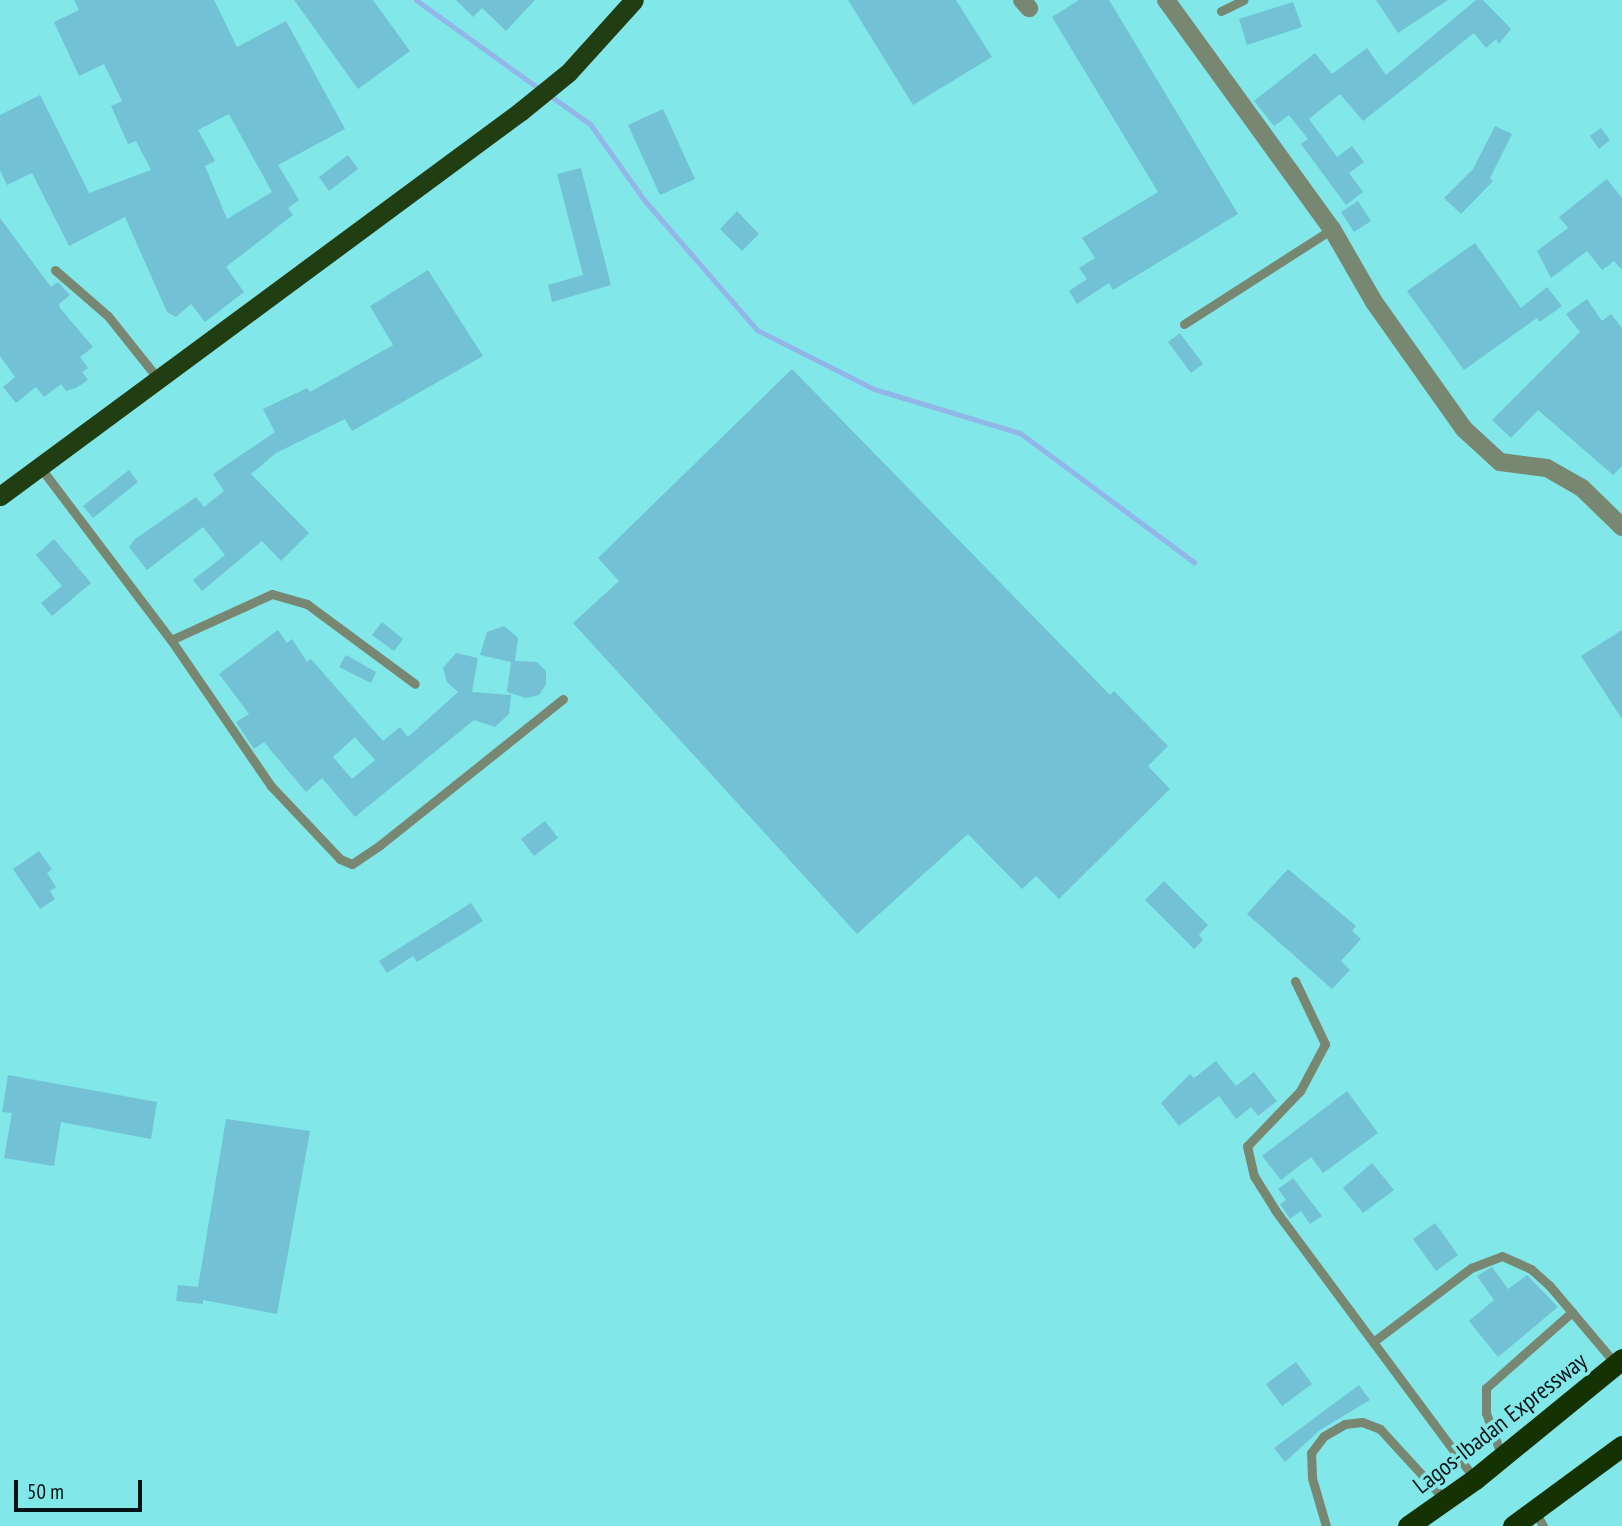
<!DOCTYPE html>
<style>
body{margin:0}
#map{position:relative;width:1622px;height:1526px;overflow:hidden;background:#81e7e8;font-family:"PT Sans Narrow",sans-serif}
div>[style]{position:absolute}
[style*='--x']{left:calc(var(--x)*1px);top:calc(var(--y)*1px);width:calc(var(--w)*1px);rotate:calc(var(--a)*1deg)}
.stream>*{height:5px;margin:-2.5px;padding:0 2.5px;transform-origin:2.5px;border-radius:2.5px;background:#92b6e8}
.building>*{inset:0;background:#73c1d5}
.service>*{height:9px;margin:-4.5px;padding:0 4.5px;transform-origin:4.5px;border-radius:4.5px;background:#788771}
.minor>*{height:18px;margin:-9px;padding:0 9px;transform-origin:9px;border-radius:9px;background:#788771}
.trunk>*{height:19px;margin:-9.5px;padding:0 9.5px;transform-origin:9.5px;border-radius:9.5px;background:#213d12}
.motorway>*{height:21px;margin:-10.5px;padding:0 10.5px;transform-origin:10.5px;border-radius:10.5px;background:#143202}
span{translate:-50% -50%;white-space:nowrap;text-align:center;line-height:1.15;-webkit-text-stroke:7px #81e7e8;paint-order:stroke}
.street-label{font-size:24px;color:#001314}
.scale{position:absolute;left:14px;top:1480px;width:128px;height:32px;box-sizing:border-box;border:4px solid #001314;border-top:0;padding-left:9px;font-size:21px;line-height:24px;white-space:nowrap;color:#001314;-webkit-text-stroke:5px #81e7e8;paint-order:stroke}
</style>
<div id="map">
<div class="stream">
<div style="--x:416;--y:0;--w:154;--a:35.8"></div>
<div style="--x:549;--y:95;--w:50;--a:35.3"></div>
<div style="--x:590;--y:124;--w:95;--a:54.5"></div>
<div style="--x:645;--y:201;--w:171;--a:49"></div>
<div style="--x:757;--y:330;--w:131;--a:26.8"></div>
<div style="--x:874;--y:389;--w:152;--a:16.8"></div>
<div style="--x:1020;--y:433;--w:217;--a:36.6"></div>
</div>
<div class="building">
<div style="clip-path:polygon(evenodd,74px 0,214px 0,237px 47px,286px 21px,345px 129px,278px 165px,299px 200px,288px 208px,293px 215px,226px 267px,244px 292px,205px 322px,191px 304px,176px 317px,167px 312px,125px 217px,69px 246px,32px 173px,7px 185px,0 170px,0 115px,40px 95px,89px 193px,151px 170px,136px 141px,128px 144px,111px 106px,122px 101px,104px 64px,79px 76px,54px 22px,79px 10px,74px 0,229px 114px,272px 192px,227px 219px,205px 166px,215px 161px,198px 130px,229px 114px)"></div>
<div style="clip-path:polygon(294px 0,373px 0,410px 51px,358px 89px)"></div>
<div style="clip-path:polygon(456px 0,535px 0,506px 31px,482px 8px,473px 17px)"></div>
<div style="clip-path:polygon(848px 0,956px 0,992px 57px,913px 105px)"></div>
<div style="clip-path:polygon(1079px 0,1109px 0,1238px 214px,1113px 290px,1109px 283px,1077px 304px,1069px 291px,1087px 279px,1079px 268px,1095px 258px,1082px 238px,1158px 192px,1052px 17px)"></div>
<div style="clip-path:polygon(1376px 0,1448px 0,1398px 33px)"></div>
<div style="clip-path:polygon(1476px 0,1483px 0,1511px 29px,1499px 44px,1496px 39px,1486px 48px,1474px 33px,1363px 121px,1340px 94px,1309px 119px,1337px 157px,1352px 146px,1364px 162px,1349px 173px,1363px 192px,1346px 205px,1301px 144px,1308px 139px,1289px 115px,1274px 126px,1254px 101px,1315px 53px,1332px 74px,1367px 48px,1386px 75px)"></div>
<div style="clip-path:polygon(1293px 2px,1302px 27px,1247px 45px,1239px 19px)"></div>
<div style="clip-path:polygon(663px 109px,695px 179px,660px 195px,628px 125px)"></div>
<div style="clip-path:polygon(1495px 126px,1512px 134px,1490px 178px,1493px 181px,1461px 214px,1444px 198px,1473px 169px)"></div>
<div style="clip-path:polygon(1601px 128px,1610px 140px,1599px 149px,1590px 136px)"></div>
<div style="clip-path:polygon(348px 155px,358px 169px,329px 191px,319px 177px)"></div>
<div style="clip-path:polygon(581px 168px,611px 285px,552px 302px,548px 285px,583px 275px,557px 174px)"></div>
<div style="clip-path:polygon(1607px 179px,1622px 198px,1622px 270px,1614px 261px,1602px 270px,1587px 251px,1551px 278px,1537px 251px,1568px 228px,1559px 217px)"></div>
<div style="clip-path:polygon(1358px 201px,1371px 221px,1354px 232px,1341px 212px)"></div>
<div style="clip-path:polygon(737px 211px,759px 234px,742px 251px,720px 229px)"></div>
<div style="clip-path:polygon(0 218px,51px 287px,58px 282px,70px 295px,59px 304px,60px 308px,93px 347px,80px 357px,88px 368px,82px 372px,88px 380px,76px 388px,66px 391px,61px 384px,44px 397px,36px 387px,16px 403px,3px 387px,15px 377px,0 356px)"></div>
<div style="clip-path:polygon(1475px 243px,1521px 308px,1547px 287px,1562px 306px,1540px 322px,1537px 318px,1464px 370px,1407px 291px)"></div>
<div style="clip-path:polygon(428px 270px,483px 356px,352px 431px,345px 419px,276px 453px,251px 474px,309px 533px,281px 561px,262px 541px,202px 591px,193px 580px,225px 555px,203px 527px,147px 570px,129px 547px,135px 539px,196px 497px,204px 507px,224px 491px,213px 474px,275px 432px,263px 409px,307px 388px,310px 392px,393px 345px,370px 306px)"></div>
<div style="clip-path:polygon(1587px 299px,1602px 321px,1611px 314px,1622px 328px,1622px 466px,1613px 475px,1538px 410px,1511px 438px,1492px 420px,1580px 332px,1566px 314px)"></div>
<div style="clip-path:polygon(1180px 333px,1203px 364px,1191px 373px,1168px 342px)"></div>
<div style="clip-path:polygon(792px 369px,1110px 695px,1114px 691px,1168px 746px,1148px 766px,1170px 789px,1059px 899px,1036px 876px,1022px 889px,968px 834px,857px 934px,573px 623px,619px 581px,598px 558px)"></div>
<div style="clip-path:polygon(129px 470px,138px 482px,93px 518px,83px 506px)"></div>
<div style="clip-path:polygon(54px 539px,91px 583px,52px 616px,41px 603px,62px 586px,36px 555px)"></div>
<div style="clip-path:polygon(382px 622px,403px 639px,394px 651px,372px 635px)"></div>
<div style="clip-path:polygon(504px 626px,518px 638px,515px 661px,537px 662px,546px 671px,546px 684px,539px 695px,526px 698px,507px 692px,511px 662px,480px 655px,487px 632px)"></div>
<div style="clip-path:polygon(evenodd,278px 630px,287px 643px,292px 639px,307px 662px,311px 659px,383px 741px,400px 727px,408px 737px,458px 692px,447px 682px,443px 668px,456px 653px,478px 658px,472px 692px,511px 695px,509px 714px,495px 727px,474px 720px,355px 817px,322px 778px,306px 792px,264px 742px,254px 749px,236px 722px,249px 714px,219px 674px,278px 630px,355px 737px,375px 760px,352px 779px,333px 757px,355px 737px)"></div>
<div style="clip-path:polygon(1622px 630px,1622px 719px,1581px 656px)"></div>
<div style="clip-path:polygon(346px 655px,376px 672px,371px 683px,339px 667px)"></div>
<div style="clip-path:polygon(545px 821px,558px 838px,534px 856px,521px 839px)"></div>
<div style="clip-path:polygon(39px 851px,52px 869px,47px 873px,56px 887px,50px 891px,55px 899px,40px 909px,13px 869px)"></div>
<div style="clip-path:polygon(1288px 869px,1356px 926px,1352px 931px,1361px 939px,1341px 961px,1350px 970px,1332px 989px,1247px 914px)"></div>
<div style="clip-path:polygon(1164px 881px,1208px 925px,1199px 935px,1203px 940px,1194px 949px,1145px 900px)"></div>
<div style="clip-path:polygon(471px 903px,483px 921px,417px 962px,413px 956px,387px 973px,379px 961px)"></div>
<div style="clip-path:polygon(1216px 1061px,1236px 1086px,1254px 1072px,1277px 1101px,1258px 1116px,1251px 1107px,1236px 1119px,1219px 1096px,1179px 1126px,1161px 1103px,1190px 1074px,1194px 1078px)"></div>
<div style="clip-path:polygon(8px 1075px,157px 1102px,151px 1139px,61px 1122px,54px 1166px,4px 1158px,12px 1113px,2px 1112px)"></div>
<div style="clip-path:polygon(1347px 1091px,1378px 1133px,1323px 1173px,1311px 1157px,1281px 1180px,1262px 1156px)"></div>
<div style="clip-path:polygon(226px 1119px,310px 1131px,277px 1314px,203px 1300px,203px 1304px,176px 1301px,178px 1285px,198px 1287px)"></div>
<div style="clip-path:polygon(1372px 1163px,1394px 1190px,1363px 1213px,1343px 1188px)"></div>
<div style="clip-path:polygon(1293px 1178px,1322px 1216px,1310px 1224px,1301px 1211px,1290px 1219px,1280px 1204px,1286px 1200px,1278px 1189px)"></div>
<div style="clip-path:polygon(1435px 1223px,1458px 1255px,1436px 1271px,1413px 1239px)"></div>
<div style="clip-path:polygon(1492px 1267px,1508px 1289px,1527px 1275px,1558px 1307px,1498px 1357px,1469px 1321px,1494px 1300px,1477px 1276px)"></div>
<div style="clip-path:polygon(1296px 1362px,1312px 1384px,1282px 1406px,1266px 1384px)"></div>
<div style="clip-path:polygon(1359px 1385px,1370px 1400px,1320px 1430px,1285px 1462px,1274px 1448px)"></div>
</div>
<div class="service">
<div style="--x:1221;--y:11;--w:25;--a:-26"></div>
<div style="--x:55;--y:270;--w:70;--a:41"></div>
<div style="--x:108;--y:316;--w:82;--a:51.4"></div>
<div style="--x:1184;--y:324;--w:176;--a:-32.7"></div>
<div style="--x:40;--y:467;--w:217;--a:52.9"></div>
<div style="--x:171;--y:640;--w:177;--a:55.6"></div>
<div style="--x:271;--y:786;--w:100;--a:46.6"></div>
<div style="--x:340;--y:859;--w:13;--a:23"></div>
<div style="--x:352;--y:864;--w:34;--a:-34"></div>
<div style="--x:380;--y:845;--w:234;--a:-38.6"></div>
<div style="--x:171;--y:640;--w:111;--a:-24.5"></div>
<div style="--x:272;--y:594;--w:36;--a:16"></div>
<div style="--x:307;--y:604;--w:134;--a:36.5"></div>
<div style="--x:1295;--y:981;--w:70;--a:64.5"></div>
<div style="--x:1325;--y:1044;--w:53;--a:118"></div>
<div style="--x:1300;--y:1091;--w:76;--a:133.9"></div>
<div style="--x:1247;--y:1146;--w:31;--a:77"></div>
<div style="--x:1254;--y:1176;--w:40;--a:58"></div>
<div style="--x:1275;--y:1210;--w:334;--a:53.4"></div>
<div style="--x:1373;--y:1342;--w:123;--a:-37.1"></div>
<div style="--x:1471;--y:1268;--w:33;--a:-21"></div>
<div style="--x:1502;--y:1256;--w:32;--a:24"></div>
<div style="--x:1531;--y:1269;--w:24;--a:42"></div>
<div style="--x:1549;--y:1285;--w:102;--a:49.8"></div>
<div style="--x:1502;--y:1457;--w:47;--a:-110"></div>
<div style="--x:1486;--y:1413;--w:25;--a:-90"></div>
<div style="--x:1486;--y:1388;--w:115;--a:-41.5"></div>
<div style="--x:1535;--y:1511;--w:17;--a:62"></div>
<div style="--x:1326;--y:1526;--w:50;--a:-106.3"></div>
<div style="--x:1312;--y:1478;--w:25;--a:-92"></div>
<div style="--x:1311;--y:1453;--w:21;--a:-53"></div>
<div style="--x:1324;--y:1436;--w:24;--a:-30"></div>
<div style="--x:1345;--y:1424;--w:17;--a:-7"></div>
<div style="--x:1362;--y:1422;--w:19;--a:21"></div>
<div style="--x:1380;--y:1429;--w:96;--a:47.5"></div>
</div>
<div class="minor">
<div style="--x:1022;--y:0;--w:11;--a:49"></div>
<div style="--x:1166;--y:0;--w:283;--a:54.1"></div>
<div style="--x:1332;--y:229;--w:84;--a:60.1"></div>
<div style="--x:1374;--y:302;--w:156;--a:54.7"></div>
<div style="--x:1464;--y:429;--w:49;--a:42.5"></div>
<div style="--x:1500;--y:462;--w:47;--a:7.3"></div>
<div style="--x:1547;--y:468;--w:40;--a:29.7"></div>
<div style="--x:1582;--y:488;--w:56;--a:44.3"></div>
</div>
<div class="trunk">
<div style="--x:0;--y:496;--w:648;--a:-36.46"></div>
<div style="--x:521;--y:111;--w:60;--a:-39"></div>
<div style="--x:568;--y:73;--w:98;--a:-47.9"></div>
</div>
<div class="motorway">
<div style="--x:1408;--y:1526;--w:82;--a:-35"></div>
<div style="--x:1475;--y:1479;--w:190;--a:-39.2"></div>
<div style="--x:1513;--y:1526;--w:135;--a:-36.3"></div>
</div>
<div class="street-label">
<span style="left:1500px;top:1423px;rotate:-38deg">Lagos-Ibadan Expressway</span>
</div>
<div class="scale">50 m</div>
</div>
